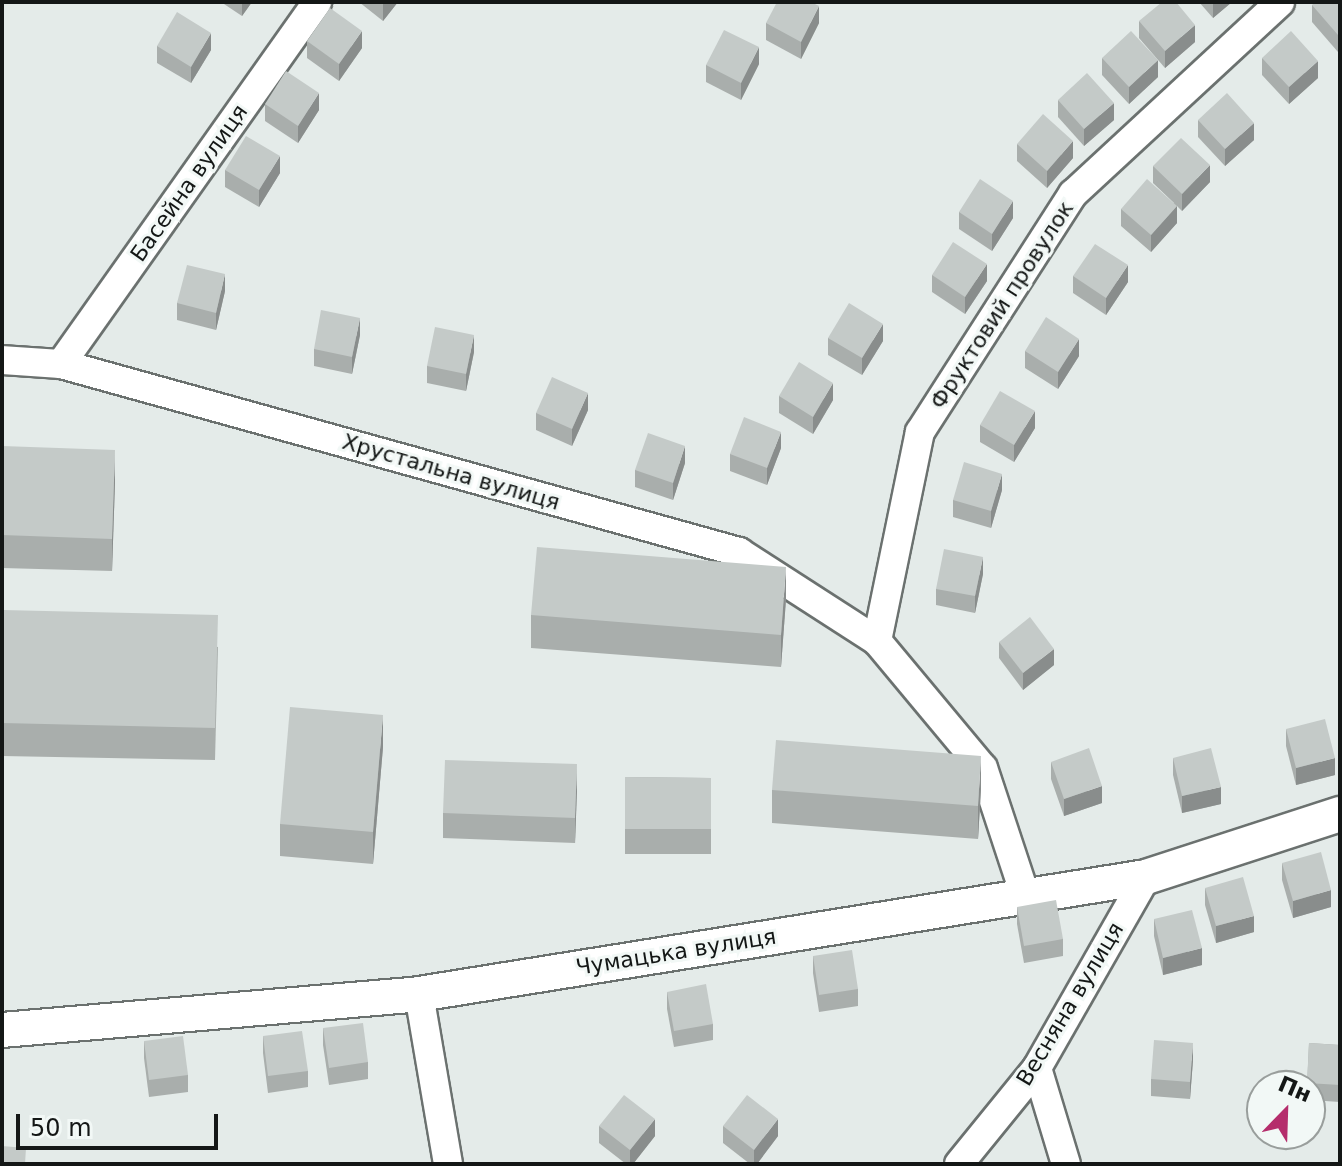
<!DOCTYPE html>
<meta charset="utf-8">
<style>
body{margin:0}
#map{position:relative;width:1342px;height:1166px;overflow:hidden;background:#e4ebe9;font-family:"DejaVu Sans",sans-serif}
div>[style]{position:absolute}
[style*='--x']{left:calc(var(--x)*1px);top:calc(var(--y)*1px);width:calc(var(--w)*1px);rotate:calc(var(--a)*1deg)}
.roads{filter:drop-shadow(2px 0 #6b716f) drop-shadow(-2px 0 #6b716f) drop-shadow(0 2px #6b716f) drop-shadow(0 -2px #6b716f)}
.minor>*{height:28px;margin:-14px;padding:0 14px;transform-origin:14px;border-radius:14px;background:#fff}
.tertiary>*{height:34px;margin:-17px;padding:0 17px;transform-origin:17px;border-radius:17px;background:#fff}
.wall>*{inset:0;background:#a9aeac}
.shaded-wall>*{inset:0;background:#898d8c}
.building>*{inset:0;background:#c4cac8}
span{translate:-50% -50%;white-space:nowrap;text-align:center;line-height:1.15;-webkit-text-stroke:6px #f2f8f6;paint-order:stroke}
.street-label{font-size:22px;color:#141716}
.frame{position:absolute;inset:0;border:4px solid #141716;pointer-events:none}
.north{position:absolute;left:1246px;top:1070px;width:80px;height:80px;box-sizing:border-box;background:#f2f8f6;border:2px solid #999e9c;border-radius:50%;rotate:23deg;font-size:22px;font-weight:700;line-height:32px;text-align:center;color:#141716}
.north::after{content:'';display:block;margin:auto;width:28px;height:36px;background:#b52d6c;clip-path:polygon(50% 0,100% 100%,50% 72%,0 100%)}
.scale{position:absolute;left:16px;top:1114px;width:202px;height:36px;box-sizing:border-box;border:4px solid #141716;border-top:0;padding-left:10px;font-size:24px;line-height:28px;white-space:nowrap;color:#141716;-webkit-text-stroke:6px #f2f8f6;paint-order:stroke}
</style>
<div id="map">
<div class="roads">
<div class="minor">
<div style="--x:2;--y:360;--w:59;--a:3.9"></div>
<div style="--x:61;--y:364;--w:704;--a:15.5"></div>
<div style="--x:739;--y:552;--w:164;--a:32.8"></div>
<div style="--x:877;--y:641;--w:165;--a:50.2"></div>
<div style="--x:983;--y:768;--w:134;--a:71.7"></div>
<div style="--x:61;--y:364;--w:443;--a:-54.7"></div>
<div style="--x:877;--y:641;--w:213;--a:-78.4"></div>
<div style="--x:920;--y:432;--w:283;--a:-57.3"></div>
<div style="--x:1073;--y:194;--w:282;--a:-42.8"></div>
<div style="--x:419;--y:994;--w:172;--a:80.3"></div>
<div style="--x:1037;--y:1068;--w:100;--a:73.2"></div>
<div style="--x:959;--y:1164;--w:124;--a:-50.9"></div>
<div style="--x:1037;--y:1068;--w:220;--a:-60.3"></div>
</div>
<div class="tertiary">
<div style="--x:2;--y:1030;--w:419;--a:-4.9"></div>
<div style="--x:419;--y:994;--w:736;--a:-9.14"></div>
<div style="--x:1146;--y:877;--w:204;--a:-18"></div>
</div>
</div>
<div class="wall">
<div style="clip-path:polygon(221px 2px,252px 2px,242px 16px)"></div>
<div style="clip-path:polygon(359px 2px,398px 2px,383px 21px)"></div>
<div style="clip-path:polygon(1199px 2px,1232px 2px,1213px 18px)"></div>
<div style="clip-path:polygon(1340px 2px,1338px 52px,1312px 22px,1312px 5px)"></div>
<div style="clip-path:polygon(1139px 21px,1195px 42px,1165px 68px,1139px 38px)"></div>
<div style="clip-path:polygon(766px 23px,819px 23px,801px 59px,766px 40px)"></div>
<div style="clip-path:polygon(307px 41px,362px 48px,339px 81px,307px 58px)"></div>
<div style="clip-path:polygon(157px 46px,211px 50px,191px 83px,157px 63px)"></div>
<div style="clip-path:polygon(1102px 58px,1158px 77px,1129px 104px,1102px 75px)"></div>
<div style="clip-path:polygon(1262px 58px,1318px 78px,1289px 104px,1262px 75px)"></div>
<div style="clip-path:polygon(759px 64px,741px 100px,706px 82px,706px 65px)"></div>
<div style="clip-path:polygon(1058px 100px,1114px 120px,1084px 146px,1058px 117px)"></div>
<div style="clip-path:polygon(265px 104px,319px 110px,298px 143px,265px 121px)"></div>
<div style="clip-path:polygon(1198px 120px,1254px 140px,1225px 166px,1198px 137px)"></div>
<div style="clip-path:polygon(1017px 144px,1073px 158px,1047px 188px,1017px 161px)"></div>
<div style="clip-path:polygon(1153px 166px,1210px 182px,1182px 211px,1177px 206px,1177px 223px,1151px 252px,1121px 226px,1121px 209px,1174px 203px,1153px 183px)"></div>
<div style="clip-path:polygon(225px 170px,280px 173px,259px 207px,225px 187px)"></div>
<div style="clip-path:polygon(959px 212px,1013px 218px,992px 251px,959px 229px)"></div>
<div style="clip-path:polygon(932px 275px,987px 281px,965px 314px,932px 292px)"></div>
<div style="clip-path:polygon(1073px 276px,1128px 282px,1106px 315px,1073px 293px)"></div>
<div style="clip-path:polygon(225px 291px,216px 330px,177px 320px,177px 303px)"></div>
<div style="clip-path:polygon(360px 335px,352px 374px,314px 366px,314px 349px)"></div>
<div style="clip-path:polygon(828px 338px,883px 341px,862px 375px,828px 355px)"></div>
<div style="clip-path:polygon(1025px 351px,1079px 356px,1058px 389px,1025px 368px)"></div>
<div style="clip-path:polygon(474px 352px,466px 391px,427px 383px,427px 366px)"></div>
<div style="clip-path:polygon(779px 396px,833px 400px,813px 434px,779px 413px)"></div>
<div style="clip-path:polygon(588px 410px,572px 446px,536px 430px,536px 413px)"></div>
<div style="clip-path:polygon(980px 425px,1035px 428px,1014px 462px,980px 442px)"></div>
<div style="clip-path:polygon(2px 446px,115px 482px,112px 571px,2px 568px)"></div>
<div style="clip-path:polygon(781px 448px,767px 485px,730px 471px,730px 454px)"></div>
<div style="clip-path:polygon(685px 463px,673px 500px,635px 487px,635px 470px)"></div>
<div style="clip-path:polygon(1002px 490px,991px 528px,953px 517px,953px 500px)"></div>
<div style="clip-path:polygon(983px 574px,975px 613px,936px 605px,936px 589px)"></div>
<div style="clip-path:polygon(786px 599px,781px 667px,531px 648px,531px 615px)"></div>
<div style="clip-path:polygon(2px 610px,218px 647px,215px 760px,2px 756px)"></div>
<div style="clip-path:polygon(999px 642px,1054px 665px,1023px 690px,999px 658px)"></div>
<div style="clip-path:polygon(1286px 729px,1335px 775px,1296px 785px,1286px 746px)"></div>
<div style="clip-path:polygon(383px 747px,373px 864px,280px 856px,280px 824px)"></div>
<div style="clip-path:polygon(1173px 758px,1221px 804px,1182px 813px,1173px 775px)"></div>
<div style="clip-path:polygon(1051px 762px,1102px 803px,1064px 816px,1051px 779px)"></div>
<div style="clip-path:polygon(625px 777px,711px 778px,711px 854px,625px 854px)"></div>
<div style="clip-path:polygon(577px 789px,575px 843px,443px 838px,443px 813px)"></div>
<div style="clip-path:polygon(981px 789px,978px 839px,772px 823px,772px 790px)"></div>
<div style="clip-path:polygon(1282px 863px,1331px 907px,1293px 918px,1282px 880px)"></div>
<div style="clip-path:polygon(1205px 888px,1254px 932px,1216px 943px,1205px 905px)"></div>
<div style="clip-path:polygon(1017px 907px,1063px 939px,1063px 956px,1024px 963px,1017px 924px)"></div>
<div style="clip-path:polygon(1154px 919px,1202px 965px,1163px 975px,1154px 936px)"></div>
<div style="clip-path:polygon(813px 956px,858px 989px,858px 1006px,819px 1012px,813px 973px)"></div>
<div style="clip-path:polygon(667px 992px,713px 1024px,713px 1040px,674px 1047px,667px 1009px)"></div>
<div style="clip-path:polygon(323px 1028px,368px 1062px,368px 1079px,329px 1085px,323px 1045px)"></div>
<div style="clip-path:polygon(263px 1036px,308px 1071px,308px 1087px,268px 1093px,263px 1053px)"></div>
<div style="clip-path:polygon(144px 1041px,188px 1075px,188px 1092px,149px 1097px,144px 1058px)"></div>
<div style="clip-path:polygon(1309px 1043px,1340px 1045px,1340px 1102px,1310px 1100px,1310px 1086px,1307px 1086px)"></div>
<div style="clip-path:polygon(1193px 1060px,1190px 1099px,1151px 1096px,1151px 1079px)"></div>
<div style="clip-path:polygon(599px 1126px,655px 1136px,633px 1164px,626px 1164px,599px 1143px)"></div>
<div style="clip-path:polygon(723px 1126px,778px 1136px,757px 1164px,750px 1164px,723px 1143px)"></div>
</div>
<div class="shaded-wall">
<div style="clip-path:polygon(242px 2px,252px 2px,242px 16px)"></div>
<div style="clip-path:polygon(385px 2px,398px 2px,383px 21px,383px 4px)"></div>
<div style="clip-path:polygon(1213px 2px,1232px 2px,1213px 18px)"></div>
<div style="clip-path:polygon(819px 6px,819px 23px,801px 59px,801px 42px)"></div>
<div style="clip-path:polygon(1195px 25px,1195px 42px,1165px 68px,1165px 51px)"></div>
<div style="clip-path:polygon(362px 31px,362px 48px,339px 81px,339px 64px)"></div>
<div style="clip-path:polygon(211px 33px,211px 50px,191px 83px,191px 67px)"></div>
<div style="clip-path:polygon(1340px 33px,1340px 50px,1338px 52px,1338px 35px)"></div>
<div style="clip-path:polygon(759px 47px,759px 64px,741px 100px,741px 83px)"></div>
<div style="clip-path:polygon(1158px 60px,1158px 77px,1129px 104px,1129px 87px)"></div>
<div style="clip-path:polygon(1318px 61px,1318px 78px,1289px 104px,1289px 87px)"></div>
<div style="clip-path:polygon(319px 93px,319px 110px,298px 143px,298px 126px)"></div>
<div style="clip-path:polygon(1114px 103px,1114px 120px,1084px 146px,1084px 129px)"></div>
<div style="clip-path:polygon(1254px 123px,1254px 140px,1225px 166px,1225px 149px)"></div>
<div style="clip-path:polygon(1073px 141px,1073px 158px,1047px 188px,1047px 171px)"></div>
<div style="clip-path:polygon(280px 156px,280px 173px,259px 207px,259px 190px)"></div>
<div style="clip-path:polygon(1210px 165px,1210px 182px,1182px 211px,1182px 194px)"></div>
<div style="clip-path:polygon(1013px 201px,1013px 218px,992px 251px,992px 234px)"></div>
<div style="clip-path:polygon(1177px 206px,1177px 223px,1151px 252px,1151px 235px)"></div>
<div style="clip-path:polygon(987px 264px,987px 281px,965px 314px,965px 297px)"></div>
<div style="clip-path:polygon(1128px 265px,1128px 282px,1106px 315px,1106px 298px)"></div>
<div style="clip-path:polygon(225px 274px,225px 291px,216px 330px,216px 313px)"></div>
<div style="clip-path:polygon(360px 318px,360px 335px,352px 374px,352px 357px)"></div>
<div style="clip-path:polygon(883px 324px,883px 341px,862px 375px,862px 358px)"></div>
<div style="clip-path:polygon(474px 335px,474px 352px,466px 391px,466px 374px)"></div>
<div style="clip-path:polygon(1079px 339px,1079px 356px,1058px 389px,1058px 372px)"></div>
<div style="clip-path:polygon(833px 383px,833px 400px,813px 434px,813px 417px)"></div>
<div style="clip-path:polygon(588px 393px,588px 410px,572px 446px,572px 429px)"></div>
<div style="clip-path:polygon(1035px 411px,1035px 428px,1014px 462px,1014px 445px)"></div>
<div style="clip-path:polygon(781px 432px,781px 448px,767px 485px,767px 468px)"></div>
<div style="clip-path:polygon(685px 446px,685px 463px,673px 500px,673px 483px)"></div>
<div style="clip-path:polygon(115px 450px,115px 482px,112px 571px,112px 539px)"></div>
<div style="clip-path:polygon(1002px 474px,1002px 490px,991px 528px,991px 511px)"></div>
<div style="clip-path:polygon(983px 557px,983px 574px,975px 613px,975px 596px)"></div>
<div style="clip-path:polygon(786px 567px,786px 599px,781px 667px,781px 635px)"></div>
<div style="clip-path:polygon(1054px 649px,1054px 665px,1023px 690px,1023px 673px)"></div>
<div style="clip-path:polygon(383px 715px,383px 747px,373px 864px,373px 832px)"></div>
<div style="clip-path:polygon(981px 756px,981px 789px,978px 839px,978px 806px)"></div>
<div style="clip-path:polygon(1335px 758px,1335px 775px,1296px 785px,1296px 768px)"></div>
<div style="clip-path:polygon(577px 764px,577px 789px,575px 843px,575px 818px)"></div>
<div style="clip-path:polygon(1102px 786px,1102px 803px,1064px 816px,1064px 799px)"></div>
<div style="clip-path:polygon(1221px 787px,1221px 804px,1182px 813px,1182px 796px)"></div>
<div style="clip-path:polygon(1331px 890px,1331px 907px,1293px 918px,1293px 901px)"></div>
<div style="clip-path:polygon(1254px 916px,1254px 932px,1216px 943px,1216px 926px)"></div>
<div style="clip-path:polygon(1202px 948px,1202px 965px,1163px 975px,1163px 958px)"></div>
<div style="clip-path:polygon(1193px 1043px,1193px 1060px,1190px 1099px,1190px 1082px)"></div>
<div style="clip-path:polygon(655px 1119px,655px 1136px,633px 1164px,630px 1164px,630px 1150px)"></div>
<div style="clip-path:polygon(778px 1119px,778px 1136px,757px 1164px,754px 1164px,754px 1150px)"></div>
</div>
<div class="building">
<div style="clip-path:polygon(777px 2px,811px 2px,819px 6px,801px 42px,766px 23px)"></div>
<div style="clip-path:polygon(1162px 2px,1176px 2px,1195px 25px,1165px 51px,1139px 21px)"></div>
<div style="clip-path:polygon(1315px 2px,1340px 2px,1340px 33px,1338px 35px,1312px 5px)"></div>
<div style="clip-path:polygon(330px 8px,362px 31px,339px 64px,307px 41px)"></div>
<div style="clip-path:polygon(177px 12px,211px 33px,191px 67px,157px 46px)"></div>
<div style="clip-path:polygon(724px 30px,759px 47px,741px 83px,706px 65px)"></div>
<div style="clip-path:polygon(1131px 31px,1158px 60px,1129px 87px,1102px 58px)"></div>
<div style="clip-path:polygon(1291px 31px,1318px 61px,1289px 87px,1262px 58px)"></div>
<div style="clip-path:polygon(286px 71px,319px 93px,298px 126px,265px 104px)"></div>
<div style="clip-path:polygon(1087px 73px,1114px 103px,1084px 129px,1058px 100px)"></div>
<div style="clip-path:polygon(1227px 93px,1254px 123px,1225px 149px,1198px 120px)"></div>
<div style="clip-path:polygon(1043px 114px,1073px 141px,1047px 171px,1017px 144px)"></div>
<div style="clip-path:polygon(246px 136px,280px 156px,259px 190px,225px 170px)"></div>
<div style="clip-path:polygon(1181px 138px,1210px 165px,1182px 194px,1153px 166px)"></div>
<div style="clip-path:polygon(980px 179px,1013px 201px,992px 234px,959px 212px)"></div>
<div style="clip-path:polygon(1147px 179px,1177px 206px,1151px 235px,1121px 209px)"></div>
<div style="clip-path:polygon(953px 242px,987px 264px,965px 297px,932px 275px)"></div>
<div style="clip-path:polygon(1095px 244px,1128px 265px,1106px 298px,1073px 276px)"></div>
<div style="clip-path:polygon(187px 265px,225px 274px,216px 313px,177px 303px)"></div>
<div style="clip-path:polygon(849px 303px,883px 324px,862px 358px,828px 338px)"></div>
<div style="clip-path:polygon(321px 310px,360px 318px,352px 357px,314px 349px)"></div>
<div style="clip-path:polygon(1046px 317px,1079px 339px,1058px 372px,1025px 351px)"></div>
<div style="clip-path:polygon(435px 327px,474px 335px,466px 374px,427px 366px)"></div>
<div style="clip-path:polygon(799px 362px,833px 383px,813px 417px,779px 396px)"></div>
<div style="clip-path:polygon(552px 377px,588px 393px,572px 429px,536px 413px)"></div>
<div style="clip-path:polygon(1000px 391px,1035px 411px,1014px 445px,980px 425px)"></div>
<div style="clip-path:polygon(744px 417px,781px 432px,767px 468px,730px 454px)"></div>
<div style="clip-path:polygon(648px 433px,685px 446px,673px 483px,635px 470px)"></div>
<div style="clip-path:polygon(2px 446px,115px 450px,112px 539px,2px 535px)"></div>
<div style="clip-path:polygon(964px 462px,1002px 474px,991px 511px,953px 500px)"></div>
<div style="clip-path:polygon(537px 547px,786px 567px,781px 635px,531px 615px)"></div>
<div style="clip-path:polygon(944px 549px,983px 557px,975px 596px,936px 589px)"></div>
<div style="clip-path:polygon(2px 610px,218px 615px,215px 728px,2px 723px)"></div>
<div style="clip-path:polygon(1030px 617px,1054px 649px,1023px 673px,999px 642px)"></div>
<div style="clip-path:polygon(290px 707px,383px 715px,373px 832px,280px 824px)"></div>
<div style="clip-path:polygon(1325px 719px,1335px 758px,1296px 768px,1286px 729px)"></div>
<div style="clip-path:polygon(776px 740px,981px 756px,978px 806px,772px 790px)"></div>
<div style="clip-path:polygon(1089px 748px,1102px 786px,1064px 799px,1051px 762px)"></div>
<div style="clip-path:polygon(1211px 748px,1221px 787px,1182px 796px,1173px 758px)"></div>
<div style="clip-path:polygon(445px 760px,577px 764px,575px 818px,443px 813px)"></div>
<div style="clip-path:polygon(625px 777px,711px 778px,711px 829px,625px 829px)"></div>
<div style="clip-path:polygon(1321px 852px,1331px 890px,1293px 901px,1282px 863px)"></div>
<div style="clip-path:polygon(1243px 877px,1254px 916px,1216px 926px,1205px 888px)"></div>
<div style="clip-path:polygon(1056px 900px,1063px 939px,1024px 946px,1017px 907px)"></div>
<div style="clip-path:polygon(1192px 910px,1202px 948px,1163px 958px,1154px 919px)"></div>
<div style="clip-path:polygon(852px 950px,858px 989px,819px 995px,813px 956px)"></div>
<div style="clip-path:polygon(706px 984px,713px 1024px,674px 1031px,667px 992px)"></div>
<div style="clip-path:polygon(363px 1023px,368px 1062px,329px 1068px,323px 1028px)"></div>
<div style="clip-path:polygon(302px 1031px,308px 1071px,268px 1076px,263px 1036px)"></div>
<div style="clip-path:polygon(183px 1036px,188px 1075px,149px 1080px,144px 1041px)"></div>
<div style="clip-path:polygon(1154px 1040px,1193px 1043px,1190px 1082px,1151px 1079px)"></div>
<div style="clip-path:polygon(1309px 1043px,1340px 1045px,1340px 1085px,1307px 1083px)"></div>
<div style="clip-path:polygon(624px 1095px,655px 1119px,630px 1150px,599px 1126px)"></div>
<div style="clip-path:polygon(747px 1095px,778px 1119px,754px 1150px,723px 1126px)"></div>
<div style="clip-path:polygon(2px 1146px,26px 1148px,25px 1164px,2px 1164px)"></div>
</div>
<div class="street-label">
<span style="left:189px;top:183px;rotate:-55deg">Басейна вулиця</span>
<span style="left:1002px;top:305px;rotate:-57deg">Фруктовий провулок</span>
<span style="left:451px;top:472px;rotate:16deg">Хрустальна вулиця</span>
<span style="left:676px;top:952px;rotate:-9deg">Чумацька вулиця</span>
<span style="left:1070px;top:1004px;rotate:-59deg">Весняна вулиця</span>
</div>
<div class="frame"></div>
<div class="north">Пн</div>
<div class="scale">50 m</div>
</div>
